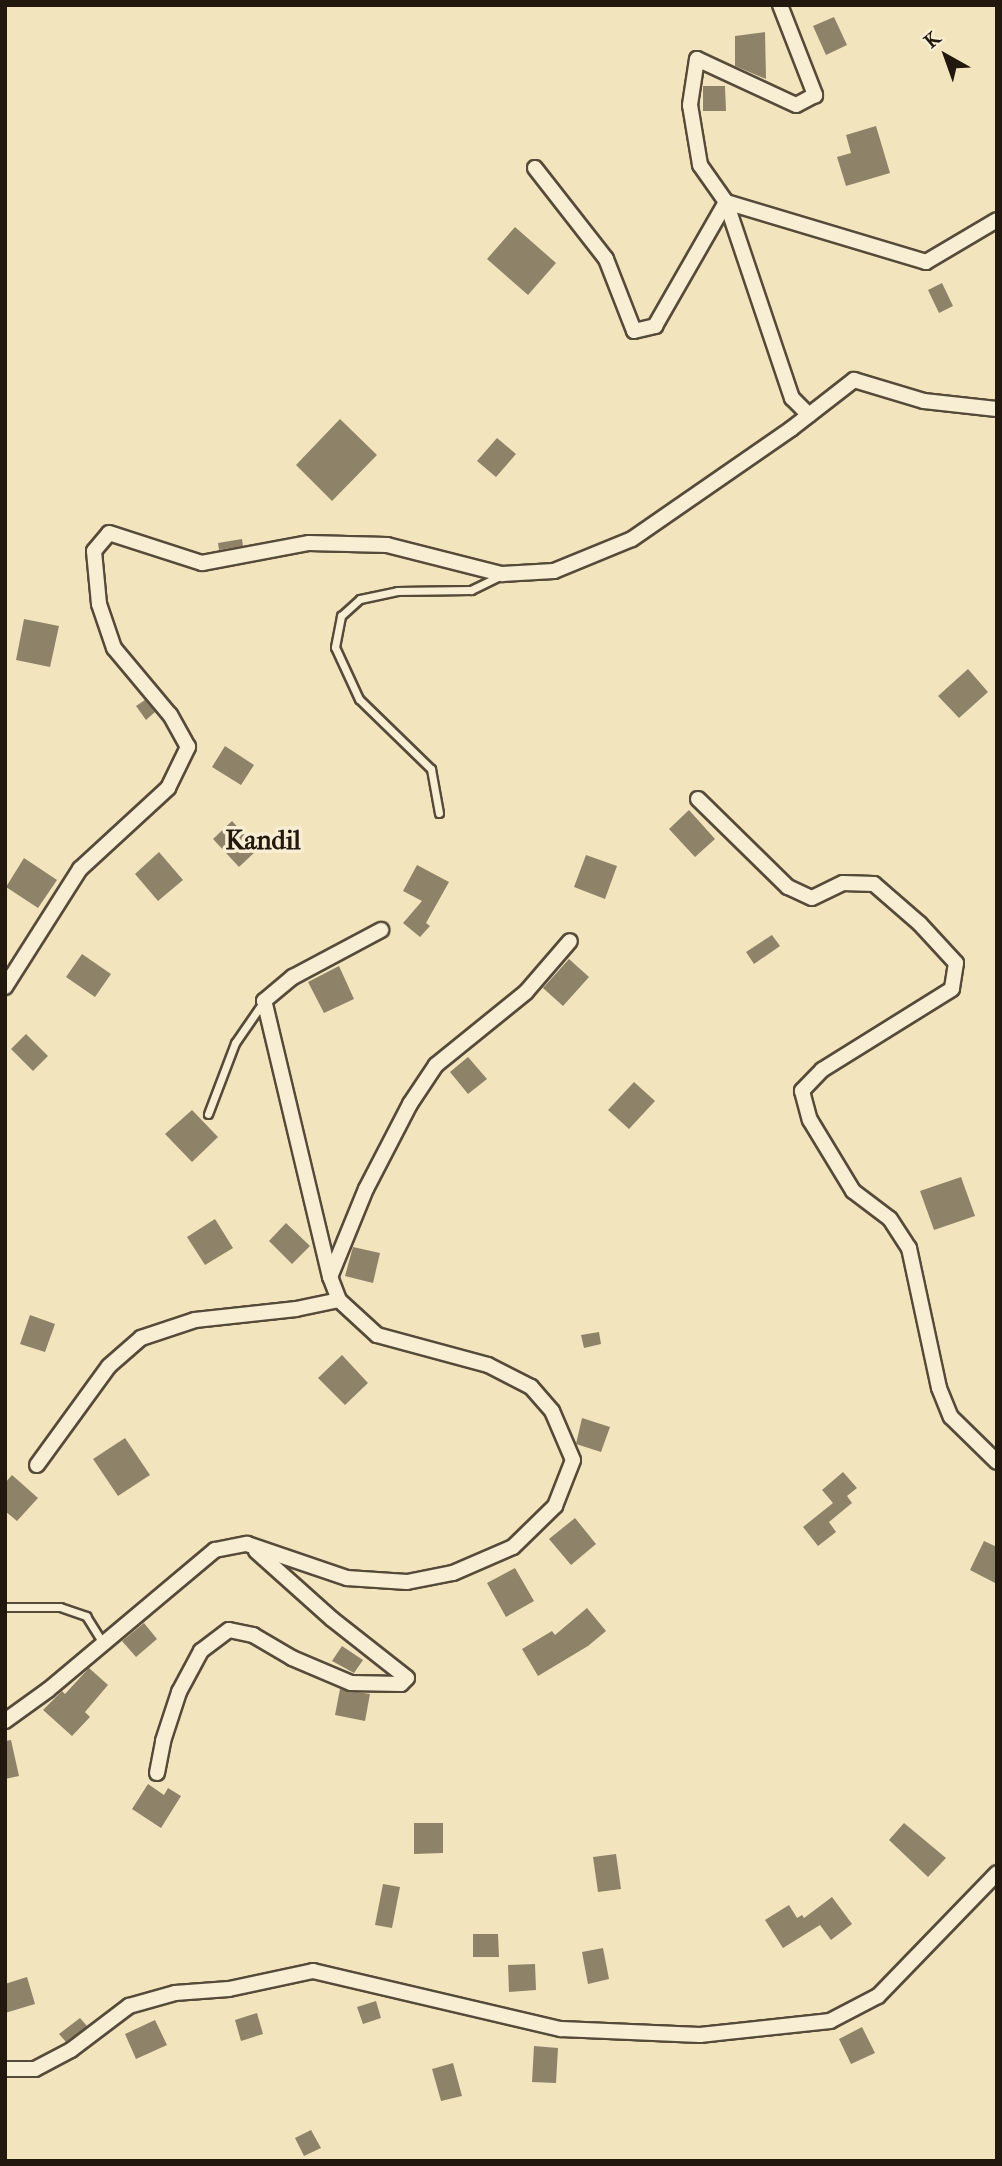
<!DOCTYPE html>
<style>
body{margin:0}
#map{position:relative;width:1002px;height:2166px;overflow:hidden;background:#f2e5bd;font-family:"IM FELL French Canon",serif}
div>[style]{position:absolute}
[style*='--x']{left:calc(var(--x)*1px);top:calc(var(--y)*1px);width:calc(var(--w)*1px);rotate:calc(var(--a)*1deg)}
.building>*{inset:0;background:#8e8369}
.roads{filter:drop-shadow(2px 0 #564b39) drop-shadow(-2px 0 #564b39) drop-shadow(0 2px #564b39) drop-shadow(0 -2px #564b39)}
.lane>*{height:7px;margin:-3.5px;padding:0 3.5px;transform-origin:3.5px;border-radius:3.5px;background:#f7eed4}
.street>*{height:14px;margin:-7px;padding:0 7px;transform-origin:7px;border-radius:7px;background:#f7eed4}
span{translate:-50% -50%;white-space:nowrap;text-align:center;line-height:1.15;-webkit-text-stroke:7px #f7eed4;paint-order:stroke}
.neighbourhood-label{font-size:26px;color:#22180d;font-weight:700}
.frame{position:absolute;inset:0;border:7px solid #22180d;pointer-events:none}
.north{position:absolute;left:911px;top:21px;width:70px;height:70px;-webkit-text-stroke:5px #f7eed4;paint-order:stroke;rotate:320deg;font-size:19px;font-weight:700;line-height:28px;text-align:center;color:#22180d}
.north::after{content:'';display:block;margin:auto;width:24px;height:32px;background:#22180d;clip-path:polygon(50% 0,100% 100%,50% 72%,0 100%)}
</style>
<div id="map">
<div class="building">
<div style="clip-path:polygon(834px 17px,847px 45px,826px 55px,813px 26px)"></div>
<div style="clip-path:polygon(765px 32px,766px 79px,735px 66px,735px 36px)"></div>
<div style="clip-path:polygon(703px 86px,725px 86px,726px 111px,703px 111px)"></div>
<div style="clip-path:polygon(876px 126px,890px 173px,846px 186px,837px 157px,851px 153px,846px 135px)"></div>
<div style="clip-path:polygon(515px 227px,556px 263px,528px 295px,487px 259px)"></div>
<div style="clip-path:polygon(942px 283px,953px 306px,939px 313px,928px 290px)"></div>
<div style="clip-path:polygon(340px 419px,377px 455px,332px 501px,296px 465px)"></div>
<div style="clip-path:polygon(497px 438px,516px 454px,496px 477px,477px 461px)"></div>
<div style="clip-path:polygon(242px 539px,243px 546px,219px 550px,218px 543px)"></div>
<div style="clip-path:polygon(24px 619px,59px 626px,50px 667px,16px 660px)"></div>
<div style="clip-path:polygon(968px 669px,988px 692px,959px 718px,938px 696px)"></div>
<div style="clip-path:polygon(145px 700px,155px 712px,146px 720px,136px 706px)"></div>
<div style="clip-path:polygon(225px 746px,254px 765px,241px 785px,212px 767px)"></div>
<div style="clip-path:polygon(689px 810px,715px 839px,695px 857px,669px 829px)"></div>
<div style="clip-path:polygon(232px 821px,258px 849px,239px 867px,213px 839px)"></div>
<div style="clip-path:polygon(159px 852px,183px 880px,158px 901px,135px 874px)"></div>
<div style="clip-path:polygon(586px 855px,617px 866px,605px 899px,574px 887px)"></div>
<div style="clip-path:polygon(24px 858px,57px 880px,38px 908px,6px 887px)"></div>
<div style="clip-path:polygon(417px 865px,449px 882px,426px 923px,430px 926px,420px 937px,403px 923px,422px 901px,403px 891px)"></div>
<div style="clip-path:polygon(772px 935px,780px 946px,754px 964px,746px 952px)"></div>
<div style="clip-path:polygon(82px 954px,111px 974px,95px 997px,66px 977px)"></div>
<div style="clip-path:polygon(569px 959px,589px 977px,563px 1006px,543px 988px)"></div>
<div style="clip-path:polygon(339px 966px,354px 999px,324px 1013px,308px 982px)"></div>
<div style="clip-path:polygon(26px 1034px,48px 1056px,33px 1071px,11px 1049px)"></div>
<div style="clip-path:polygon(468px 1057px,487px 1079px,468px 1094px,450px 1072px)"></div>
<div style="clip-path:polygon(634px 1082px,655px 1101px,629px 1129px,608px 1110px)"></div>
<div style="clip-path:polygon(192px 1110px,218px 1137px,192px 1162px,165px 1134px)"></div>
<div style="clip-path:polygon(961px 1177px,975px 1216px,934px 1230px,920px 1191px)"></div>
<div style="clip-path:polygon(215px 1219px,233px 1248px,205px 1265px,187px 1237px)"></div>
<div style="clip-path:polygon(286px 1223px,310px 1246px,292px 1264px,269px 1241px)"></div>
<div style="clip-path:polygon(353px 1247px,380px 1253px,373px 1283px,345px 1276px)"></div>
<div style="clip-path:polygon(30px 1315px,55px 1324px,45px 1352px,20px 1344px)"></div>
<div style="clip-path:polygon(599px 1332px,601px 1344px,584px 1348px,581px 1335px)"></div>
<div style="clip-path:polygon(342px 1355px,368px 1383px,345px 1405px,318px 1378px)"></div>
<div style="clip-path:polygon(582px 1418px,610px 1427px,601px 1452px,576px 1444px)"></div>
<div style="clip-path:polygon(125px 1438px,150px 1475px,118px 1496px,93px 1459px)"></div>
<div style="clip-path:polygon(843px 1472px,857px 1488px,847px 1496px,852px 1503px,829px 1522px,836px 1532px,818px 1546px,803px 1527px,833px 1503px,822px 1490px)"></div>
<div style="clip-path:polygon(12px 1475px,38px 1498px,17px 1521px,5px 1511px,5px 1483px)"></div>
<div style="clip-path:polygon(575px 1518px,596px 1544px,571px 1565px,549px 1539px)"></div>
<div style="clip-path:polygon(984px 1541px,997px 1547px,997px 1584px,970px 1570px)"></div>
<div style="clip-path:polygon(515px 1568px,534px 1601px,506px 1617px,487px 1583px)"></div>
<div style="clip-path:polygon(587px 1608px,606px 1631px,588px 1646px,538px 1676px,522px 1649px,552px 1631px,555px 1635px)"></div>
<div style="clip-path:polygon(144px 1623px,157px 1639px,136px 1657px,122px 1641px)"></div>
<div style="clip-path:polygon(342px 1646px,363px 1660px,354px 1673px,332px 1661px)"></div>
<div style="clip-path:polygon(89px 1668px,108px 1685px,85px 1712px,90px 1717px,72px 1736px,43px 1710px,62px 1691px,65px 1694px)"></div>
<div style="clip-path:polygon(340px 1689px,370px 1694px,365px 1721px,335px 1715px)"></div>
<div style="clip-path:polygon(11px 1740px,19px 1776px,5px 1779px,5px 1741px)"></div>
<div style="clip-path:polygon(148px 1784px,164px 1795px,168px 1788px,181px 1796px,161px 1828px,132px 1809px)"></div>
<div style="clip-path:polygon(414px 1823px,443px 1823px,443px 1853px,414px 1854px)"></div>
<div style="clip-path:polygon(904px 1823px,946px 1858px,928px 1877px,889px 1840px)"></div>
<div style="clip-path:polygon(616px 1854px,621px 1889px,598px 1892px,593px 1857px)"></div>
<div style="clip-path:polygon(383px 1884px,400px 1887px,392px 1928px,375px 1925px)"></div>
<div style="clip-path:polygon(832px 1897px,852px 1924px,831px 1940px,820px 1925px,783px 1948px,765px 1920px,789px 1905px,797px 1918px,802px 1915px,804px 1918px)"></div>
<div style="clip-path:polygon(473px 1934px,498px 1934px,499px 1957px,473px 1957px)"></div>
<div style="clip-path:polygon(603px 1948px,609px 1979px,588px 1984px,582px 1952px)"></div>
<div style="clip-path:polygon(535px 1964px,536px 1990px,509px 1992px,508px 1965px)"></div>
<div style="clip-path:polygon(27px 1977px,35px 2004px,5px 2013px,5px 1984px)"></div>
<div style="clip-path:polygon(376px 2001px,381px 2018px,363px 2024px,357px 2007px)"></div>
<div style="clip-path:polygon(257px 2013px,263px 2034px,241px 2041px,235px 2020px)"></div>
<div style="clip-path:polygon(80px 2018px,87px 2026px,66px 2042px,59px 2034px)"></div>
<div style="clip-path:polygon(155px 2020px,167px 2045px,136px 2059px,125px 2034px)"></div>
<div style="clip-path:polygon(862px 2027px,875px 2053px,851px 2064px,839px 2039px)"></div>
<div style="clip-path:polygon(534px 2046px,558px 2048px,556px 2083px,532px 2082px)"></div>
<div style="clip-path:polygon(453px 2063px,462px 2096px,441px 2101px,432px 2069px)"></div>
<div style="clip-path:polygon(311px 2130px,321px 2148px,304px 2156px,295px 2138px)"></div>
</div>
<div class="roads">
<div class="lane">
<div style="--x:439;--y:813;--w:45;--a:-100.3"></div>
<div style="--x:431;--y:769;--w:100;--a:-135.8"></div>
<div style="--x:359;--y:699;--w:57;--a:-114.8"></div>
<div style="--x:335;--y:647;--w:32;--a:-79"></div>
<div style="--x:341;--y:616;--w:25;--a:-42"></div>
<div style="--x:360;--y:599;--w:38;--a:-12"></div>
<div style="--x:397;--y:591;--w:74;--a:-0.8"></div>
<div style="--x:471;--y:590;--w:34;--a:-26"></div>
<div style="--x:208;--y:1114;--w:76;--a:-69.2"></div>
<div style="--x:235;--y:1043;--w:51;--a:-55.4"></div>
<div style="--x:5;--y:1607;--w:55;--a:0"></div>
<div style="--x:60;--y:1607;--w:28;--a:19"></div>
<div style="--x:86;--y:1616;--w:32;--a:58"></div>
</div>
<div class="street">
<div style="--x:780;--y:5;--w:97;--a:68.7"></div>
<div style="--x:815;--y:95;--w:21;--a:152"></div>
<div style="--x:796;--y:105;--w:109;--a:-155.1"></div>
<div style="--x:697;--y:59;--w:47;--a:98.7"></div>
<div style="--x:690;--y:105;--w:61;--a:80.5"></div>
<div style="--x:700;--y:165;--w:45;--a:54.9"></div>
<div style="--x:726;--y:202;--w:207;--a:71.4"></div>
<div style="--x:792;--y:398;--w:24;--a:45"></div>
<div style="--x:535;--y:168;--w:115;--a:52"></div>
<div style="--x:606;--y:259;--w:77;--a:68.7"></div>
<div style="--x:634;--y:331;--w:22;--a:-13"></div>
<div style="--x:655;--y:326;--w:143;--a:-60.2"></div>
<div style="--x:726;--y:202;--w:209;--a:16.7"></div>
<div style="--x:926;--y:262;--w:82;--a:-30.6"></div>
<div style="--x:698;--y:799;--w:126;--a:44.4"></div>
<div style="--x:788;--y:887;--w:26;--a:25"></div>
<div style="--x:812;--y:898;--w:34;--a:-26"></div>
<div style="--x:843;--y:883;--w:31;--a:2"></div>
<div style="--x:874;--y:884;--w:61;--a:41"></div>
<div style="--x:920;--y:924;--w:53;--a:47.3"></div>
<div style="--x:956;--y:963;--w:26;--a:99"></div>
<div style="--x:952;--y:989;--w:153;--a:148.1"></div>
<div style="--x:822;--y:1070;--w:29;--a:134"></div>
<div style="--x:802;--y:1091;--w:30;--a:75"></div>
<div style="--x:810;--y:1120;--w:83;--a:58.8"></div>
<div style="--x:853;--y:1191;--w:46;--a:37.1"></div>
<div style="--x:890;--y:1219;--w:35;--a:57"></div>
<div style="--x:909;--y:1248;--w:143;--a:77.9"></div>
<div style="--x:939;--y:1388;--w:31;--a:68"></div>
<div style="--x:951;--y:1417;--w:64;--a:44.4"></div>
<div style="--x:5;--y:987;--w:140;--a:-57.6"></div>
<div style="--x:80;--y:869;--w:120;--a:-42.6"></div>
<div style="--x:168;--y:788;--w:46;--a:-64"></div>
<div style="--x:188;--y:747;--w:37;--a:-119"></div>
<div style="--x:170;--y:715;--w:87;--a:-129.9"></div>
<div style="--x:114;--y:648;--w:46;--a:-108.8"></div>
<div style="--x:99;--y:604;--w:53;--a:-95.4"></div>
<div style="--x:94;--y:551;--w:23;--a:-50"></div>
<div style="--x:109;--y:533;--w:98;--a:17.9"></div>
<div style="--x:202;--y:563;--w:109;--a:-10.6"></div>
<div style="--x:309;--y:543;--w:78;--a:1.5"></div>
<div style="--x:387;--y:545;--w:119;--a:14.2"></div>
<div style="--x:502;--y:574;--w:52;--a:-3.3"></div>
<div style="--x:554;--y:571;--w:84;--a:-22.3"></div>
<div style="--x:632;--y:539;--w:193;--a:-34.7"></div>
<div style="--x:791;--y:429;--w:80;--a:-37.9"></div>
<div style="--x:854;--y:380;--w:73;--a:16.7"></div>
<div style="--x:924;--y:401;--w:73;--a:6.3"></div>
<div style="--x:330;--y:1277;--w:95;--a:-67.8"></div>
<div style="--x:366;--y:1189;--w:96;--a:-62.6"></div>
<div style="--x:410;--y:1104;--w:47;--a:-56.3"></div>
<div style="--x:436;--y:1065;--w:116;--a:-39"></div>
<div style="--x:526;--y:992;--w:67;--a:-49.2"></div>
<div style="--x:37;--y:1465;--w:122;--a:-54"></div>
<div style="--x:109;--y:1366;--w:43;--a:-41.2"></div>
<div style="--x:141;--y:1338;--w:57;--a:-18.4"></div>
<div style="--x:195;--y:1320;--w:102;--a:-6.2"></div>
<div style="--x:296;--y:1309;--w:44;--a:-11.8"></div>
<div style="--x:5;--y:1721;--w:53;--a:-35.8"></div>
<div style="--x:48;--y:1690;--w:218;--a:-40"></div>
<div style="--x:215;--y:1550;--w:33;--a:-11"></div>
<div style="--x:247;--y:1544;--w:106;--a:18.8"></div>
<div style="--x:347;--y:1578;--w:60;--a:3.8"></div>
<div style="--x:407;--y:1582;--w:47;--a:-11.1"></div>
<div style="--x:453;--y:1573;--w:65;--a:-23.4"></div>
<div style="--x:513;--y:1547;--w:59;--a:-44.3"></div>
<div style="--x:555;--y:1506;--w:49;--a:-68.6"></div>
<div style="--x:573;--y:1460;--w:53;--a:-113.2"></div>
<div style="--x:552;--y:1411;--w:32;--a:-131"></div>
<div style="--x:531;--y:1387;--w:48;--a:-152.9"></div>
<div style="--x:488;--y:1365;--w:115;--a:-164.9"></div>
<div style="--x:377;--y:1335;--w:52;--a:-137.4"></div>
<div style="--x:339;--y:1300;--w:25;--a:-111"></div>
<div style="--x:330;--y:1277;--w:284;--a:-103.4"></div>
<div style="--x:264;--y:1001;--w:38;--a:-40"></div>
<div style="--x:293;--y:977;--w:100;--a:-28.1"></div>
<div style="--x:157;--y:1773;--w:33;--a:-79"></div>
<div style="--x:163;--y:1741;--w:52;--a:-71.9"></div>
<div style="--x:179;--y:1692;--w:47;--a:-61.8"></div>
<div style="--x:201;--y:1651;--w:35;--a:-37"></div>
<div style="--x:229;--y:1630;--w:25;--a:12"></div>
<div style="--x:253;--y:1635;--w:45;--a:30.5"></div>
<div style="--x:292;--y:1658;--w:64;--a:23"></div>
<div style="--x:351;--y:1683;--w:50;--a:1.1"></div>
<div style="--x:401;--y:1684;--w:8;--a:-45"></div>
<div style="--x:407;--y:1678;--w:95;--a:-141.8"></div>
<div style="--x:332;--y:1619;--w:102;--a:-138.2"></div>
<div style="--x:5;--y:2069;--w:30;--a:0"></div>
<div style="--x:35;--y:2069;--w:41;--a:-27.8"></div>
<div style="--x:71;--y:2050;--w:73;--a:-37.2"></div>
<div style="--x:129;--y:2006;--w:48;--a:-15.8"></div>
<div style="--x:175;--y:1993;--w:54;--a:-4.2"></div>
<div style="--x:229;--y:1989;--w:86;--a:-12.1"></div>
<div style="--x:313;--y:1971;--w:255;--a:13.2"></div>
<div style="--x:561;--y:2029;--w:139;--a:2.5"></div>
<div style="--x:700;--y:2035;--w:131;--a:-6.1"></div>
<div style="--x:830;--y:2021;--w:54;--a:-27.5"></div>
<div style="--x:878;--y:1996;--w:171;--a:-45.9"></div>
</div>
</div>
<div class="neighbourhood-label">
<span style="left:263px;top:841px">Kandil</span>
</div>
<div class="frame"></div>
<div class="north">K</div>
</div>
